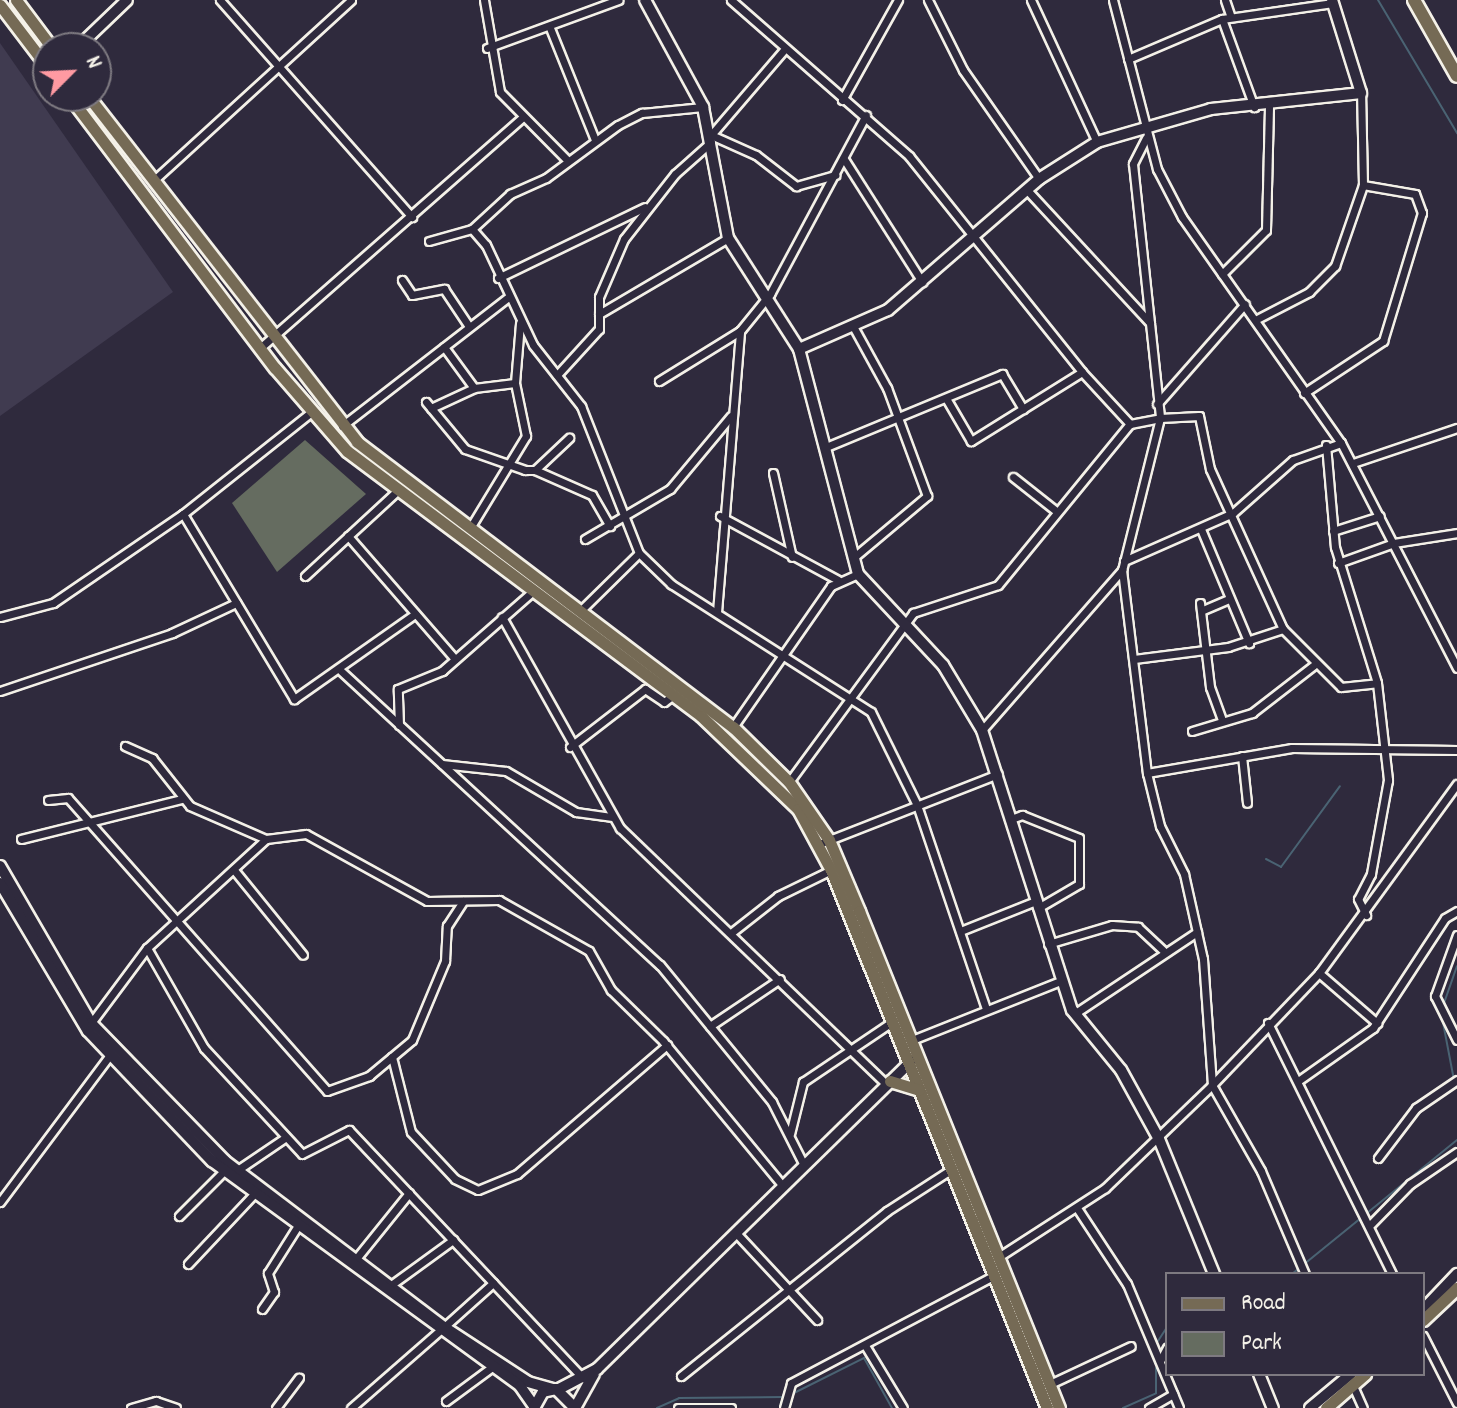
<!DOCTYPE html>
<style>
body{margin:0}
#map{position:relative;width:1457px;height:1408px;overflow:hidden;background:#2f2a3d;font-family:Dekko,sans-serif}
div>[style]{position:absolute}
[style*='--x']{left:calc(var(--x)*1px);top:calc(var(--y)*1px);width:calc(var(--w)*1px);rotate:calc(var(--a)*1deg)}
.built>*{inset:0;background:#403b50}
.green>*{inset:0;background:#656c60}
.stream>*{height:2px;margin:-1px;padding:0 1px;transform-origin:1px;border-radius:1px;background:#4a6373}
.roads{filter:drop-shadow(2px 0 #f4f1e8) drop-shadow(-2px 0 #f4f1e8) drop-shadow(0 2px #f4f1e8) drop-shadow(0 -2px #f4f1e8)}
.street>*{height:7px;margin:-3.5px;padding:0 3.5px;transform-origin:3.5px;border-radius:3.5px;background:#2f2a3d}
.secondary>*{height:10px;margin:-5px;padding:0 5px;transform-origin:5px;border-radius:5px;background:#2f2a3d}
.primary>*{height:11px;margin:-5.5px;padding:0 5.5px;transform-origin:5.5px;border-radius:5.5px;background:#756a55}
.highway>*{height:12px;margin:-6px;padding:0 6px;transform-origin:6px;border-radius:6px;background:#756a55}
span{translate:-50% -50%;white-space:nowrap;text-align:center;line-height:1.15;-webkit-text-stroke:7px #2f2a3d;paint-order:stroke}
.legend{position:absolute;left:1165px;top:1272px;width:260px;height:104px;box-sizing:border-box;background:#2f2a3d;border:2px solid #7e7a81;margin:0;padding:10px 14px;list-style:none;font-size:24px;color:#f4f1e8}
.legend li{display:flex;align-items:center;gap:16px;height:40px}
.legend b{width:40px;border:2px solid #7e7a81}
.north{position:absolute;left:32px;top:32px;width:80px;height:80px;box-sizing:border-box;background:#2f2a3d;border:2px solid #7e7a81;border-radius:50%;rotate:66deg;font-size:22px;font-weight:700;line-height:32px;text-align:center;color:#f4f1e8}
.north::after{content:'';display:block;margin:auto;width:28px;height:36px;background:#ff9aa2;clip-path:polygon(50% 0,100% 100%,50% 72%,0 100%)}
</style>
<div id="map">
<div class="built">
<div style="clip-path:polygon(0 43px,173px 292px,0 416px)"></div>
</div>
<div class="green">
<div style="clip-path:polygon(305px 440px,366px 494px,277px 572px,232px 503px)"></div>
</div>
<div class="stream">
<div style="--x:1378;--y:0;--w:155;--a:59.3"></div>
<div style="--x:1266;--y:859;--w:17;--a:28"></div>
<div style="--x:1281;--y:867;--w:100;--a:-53.9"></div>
<div style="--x:1443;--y:1006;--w:42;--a:-70.7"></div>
<div style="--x:1441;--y:1012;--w:69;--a:79.2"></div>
<div style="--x:1292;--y:1274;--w:213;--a:-39.1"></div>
<div style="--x:1158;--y:1341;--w:17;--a:-57"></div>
<div style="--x:790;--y:1395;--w:83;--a:-26.6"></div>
<div style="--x:864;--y:1358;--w:57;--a:60.8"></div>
<div style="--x:657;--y:1408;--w:24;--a:-24"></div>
<div style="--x:679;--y:1398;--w:105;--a:-0.5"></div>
<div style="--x:1123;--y:1408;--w:36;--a:-24"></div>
<div style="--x:1156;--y:1393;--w:25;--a:-90"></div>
</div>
<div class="roads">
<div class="street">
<div style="--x:220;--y:0;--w:290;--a:48.5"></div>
<div style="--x:484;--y:0;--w:93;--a:80.1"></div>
<div style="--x:500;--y:92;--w:97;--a:45.4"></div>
<div style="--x:731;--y:0;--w:237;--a:41.2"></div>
<div style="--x:909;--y:156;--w:277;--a:51.3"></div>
<div style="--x:1082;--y:372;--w:131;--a:148.1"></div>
<div style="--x:971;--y:441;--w:48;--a:-120.3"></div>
<div style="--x:928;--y:0;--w:78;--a:63.4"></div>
<div style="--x:963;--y:70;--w:133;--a:55.1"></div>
<div style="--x:1031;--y:0;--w:157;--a:65.1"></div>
<div style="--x:1113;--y:0;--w:175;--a:75.4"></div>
<div style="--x:1157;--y:169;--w:54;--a:62.5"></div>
<div style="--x:1182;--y:217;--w:276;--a:54.9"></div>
<div style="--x:1341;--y:443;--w:253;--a:62.7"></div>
<div style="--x:1225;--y:0;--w:18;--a:71"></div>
<div style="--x:1222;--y:19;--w:94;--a:70"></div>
<div style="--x:550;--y:28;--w:121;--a:68.1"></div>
<div style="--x:487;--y:48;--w:140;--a:-20.1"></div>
<div style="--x:783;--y:51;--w:111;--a:130.6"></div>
<div style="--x:711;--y:135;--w:49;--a:24"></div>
<div style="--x:756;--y:155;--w:51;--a:37.8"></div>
<div style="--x:796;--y:186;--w:41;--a:-15.8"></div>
<div style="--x:1128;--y:59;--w:102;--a:-23.1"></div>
<div style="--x:1222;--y:19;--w:112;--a:-8.2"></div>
<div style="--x:842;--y:100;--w:115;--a:-60.8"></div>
<div style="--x:1146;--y:138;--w:29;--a:117"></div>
<div style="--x:1133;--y:164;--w:255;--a:83.9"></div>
<div style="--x:1160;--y:418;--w:39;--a:-3"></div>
<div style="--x:1199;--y:416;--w:54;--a:78.3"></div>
<div style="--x:1210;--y:469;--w:176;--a:65.5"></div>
<div style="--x:1283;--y:629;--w:82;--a:45"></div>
<div style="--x:1341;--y:687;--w:36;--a:-6"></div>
<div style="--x:844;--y:159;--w:146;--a:57.6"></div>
<div style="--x:153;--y:181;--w:268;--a:-42.4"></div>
<div style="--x:1027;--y:190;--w:181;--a:47.2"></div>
<div style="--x:472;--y:229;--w:52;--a:-42.6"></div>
<div style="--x:510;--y:194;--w:39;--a:-24"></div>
<div style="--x:546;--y:178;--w:89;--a:-36.4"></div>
<div style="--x:618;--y:125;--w:27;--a:-27"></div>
<div style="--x:642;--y:113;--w:61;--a:-5.6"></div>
<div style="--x:429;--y:241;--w:45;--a:-15.6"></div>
<div style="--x:472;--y:229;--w:21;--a:49"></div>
<div style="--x:486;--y:245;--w:110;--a:64.8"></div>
<div style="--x:533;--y:345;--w:78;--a:51.8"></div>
<div style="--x:581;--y:406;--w:158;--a:68.5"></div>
<div style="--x:639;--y:553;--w:45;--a:44.1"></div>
<div style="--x:671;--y:584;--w:237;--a:32.6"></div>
<div style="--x:871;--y:712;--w:104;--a:63.7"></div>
<div style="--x:917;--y:805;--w:215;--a:71.3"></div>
<div style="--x:1222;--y:274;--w:62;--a:-45"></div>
<div style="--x:1266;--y:230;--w:123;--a:-88.6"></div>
<div style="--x:498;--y:278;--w:163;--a:-25.8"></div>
<div style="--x:402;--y:280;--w:18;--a:56"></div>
<div style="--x:412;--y:295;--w:33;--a:-11"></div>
<div style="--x:444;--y:289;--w:43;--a:56.3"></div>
<div style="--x:599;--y:314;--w:150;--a:-30.5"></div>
<div style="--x:1257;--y:319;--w:59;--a:-27.4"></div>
<div style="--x:1309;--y:292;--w:37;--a:-45"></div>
<div style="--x:1335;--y:266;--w:86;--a:-70.9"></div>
<div style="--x:1363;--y:185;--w:92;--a:-91.2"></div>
<div style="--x:444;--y:347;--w:51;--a:53.8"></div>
<div style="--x:260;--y:348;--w:349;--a:-41.3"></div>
<div style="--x:1082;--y:372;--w:71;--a:47.3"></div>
<div style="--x:557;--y:375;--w:62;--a:-47.6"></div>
<div style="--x:599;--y:329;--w:32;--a:-90"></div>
<div style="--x:599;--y:297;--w:63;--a:-66.7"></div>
<div style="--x:624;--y:239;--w:83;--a:-51.9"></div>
<div style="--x:675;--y:174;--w:48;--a:-41.6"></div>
<div style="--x:659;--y:381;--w:95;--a:-31.7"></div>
<div style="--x:1304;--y:393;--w:95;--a:-33.4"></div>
<div style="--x:1383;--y:341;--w:134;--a:-73.1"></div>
<div style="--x:1422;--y:213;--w:20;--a:-110"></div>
<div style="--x:1415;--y:194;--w:53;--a:-170.2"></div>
<div style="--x:426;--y:402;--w:61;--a:50.3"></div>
<div style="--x:465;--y:449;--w:64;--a:19.3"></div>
<div style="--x:525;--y:470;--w:10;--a:0"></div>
<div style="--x:535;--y:470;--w:47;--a:-43.3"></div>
<div style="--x:1157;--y:404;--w:133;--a:-48.7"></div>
<div style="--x:431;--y:408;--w:47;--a:-24.9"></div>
<div style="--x:474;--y:388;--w:41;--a:-7"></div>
<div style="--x:342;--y:426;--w:209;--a:-37.8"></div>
<div style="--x:1326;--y:445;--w:102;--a:85"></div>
<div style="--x:1335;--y:547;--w:142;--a:72.8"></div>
<div style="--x:1377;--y:683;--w:98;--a:83.5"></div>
<div style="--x:1388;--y:780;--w:96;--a:100.3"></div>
<div style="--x:1371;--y:874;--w:28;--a:117"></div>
<div style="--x:1358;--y:899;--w:18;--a:63"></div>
<div style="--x:826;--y:447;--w:191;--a:-22.5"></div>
<div style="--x:1002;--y:374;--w:41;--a:59"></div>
<div style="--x:1353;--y:463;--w:110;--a:-18.6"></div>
<div style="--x:535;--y:470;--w:62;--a:23.7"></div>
<div style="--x:592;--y:495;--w:36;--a:60"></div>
<div style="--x:773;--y:473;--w:86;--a:77.3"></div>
<div style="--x:1013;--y:477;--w:53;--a:38.2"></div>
<div style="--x:183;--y:514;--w:162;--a:-38.5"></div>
<div style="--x:720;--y:516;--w:134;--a:28.5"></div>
<div style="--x:470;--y:528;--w:108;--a:-58.7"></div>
<div style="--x:526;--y:436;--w:54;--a:-101.7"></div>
<div style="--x:515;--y:383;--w:60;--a:-85.2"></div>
<div style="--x:1201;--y:529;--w:124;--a:67.2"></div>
<div style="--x:1333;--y:531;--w:49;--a:-17.7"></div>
<div style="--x:348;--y:536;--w:163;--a:49"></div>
<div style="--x:585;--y:539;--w:99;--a:-30.5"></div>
<div style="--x:670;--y:489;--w:95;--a:-50.1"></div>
<div style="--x:853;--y:558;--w:97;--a:-40"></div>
<div style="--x:927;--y:496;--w:115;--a:-110.3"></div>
<div style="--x:887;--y:388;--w:68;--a:-118.8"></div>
<div style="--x:1124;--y:561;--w:119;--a:-23.8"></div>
<div style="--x:1233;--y:513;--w:80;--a:-41.5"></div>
<div style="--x:1293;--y:460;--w:51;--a:-19.5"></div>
<div style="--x:1338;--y:563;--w:59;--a:-19.7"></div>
<div style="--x:1394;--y:543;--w:64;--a:-9"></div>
<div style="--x:305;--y:576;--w:124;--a:-42.7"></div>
<div style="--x:1200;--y:603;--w:85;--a:83.2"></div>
<div style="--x:1210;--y:687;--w:35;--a:70"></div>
<div style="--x:1203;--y:610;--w:28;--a:-23"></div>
<div style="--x:579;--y:612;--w:84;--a:-44.5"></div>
<div style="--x:717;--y:612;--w:282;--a:-85.3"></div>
<div style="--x:740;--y:331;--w:48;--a:-51"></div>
<div style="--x:770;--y:294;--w:203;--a:-61.8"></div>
<div style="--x:0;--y:617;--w:55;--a:-14.8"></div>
<div style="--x:53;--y:603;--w:158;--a:-34.4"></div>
<div style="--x:183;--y:514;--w:216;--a:59"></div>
<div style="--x:294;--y:699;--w:148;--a:-35.1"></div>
<div style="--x:502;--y:617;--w:242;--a:60.8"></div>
<div style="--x:620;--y:828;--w:369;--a:43.9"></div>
<div style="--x:1134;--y:659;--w:95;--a:-7.3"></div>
<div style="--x:1228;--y:647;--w:58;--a:-18.1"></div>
<div style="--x:341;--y:671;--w:434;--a:42.7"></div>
<div style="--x:660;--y:965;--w:177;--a:50.7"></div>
<div style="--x:772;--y:1102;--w:71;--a:63.1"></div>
<div style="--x:0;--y:691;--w:182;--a:-18.6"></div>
<div style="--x:172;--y:633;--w:71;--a:-25.1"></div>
<div style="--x:399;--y:725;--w:36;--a:-92"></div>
<div style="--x:398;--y:689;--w:48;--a:-22.2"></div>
<div style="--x:442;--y:671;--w:120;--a:-41.3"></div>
<div style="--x:733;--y:727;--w:172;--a:-55.2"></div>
<div style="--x:831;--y:586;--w:30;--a:-24"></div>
<div style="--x:982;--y:730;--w:213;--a:-48.8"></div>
<div style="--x:1192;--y:731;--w:63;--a:-16.7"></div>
<div style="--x:1252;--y:713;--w:78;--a:-37.7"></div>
<div style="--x:125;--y:746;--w:30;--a:24"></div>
<div style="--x:152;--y:758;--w:61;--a:51.6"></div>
<div style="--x:190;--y:806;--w:83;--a:23.5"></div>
<div style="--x:570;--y:747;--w:95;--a:-37.7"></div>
<div style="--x:645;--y:689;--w:23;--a:34"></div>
<div style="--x:664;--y:702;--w:10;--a:-37"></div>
<div style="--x:1242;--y:756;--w:47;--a:83.9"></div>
<div style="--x:442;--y:764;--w:64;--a:6.2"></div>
<div style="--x:506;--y:771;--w:81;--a:30.4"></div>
<div style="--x:576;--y:812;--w:37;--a:8"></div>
<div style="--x:1147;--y:773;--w:147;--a:-9.8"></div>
<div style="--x:1292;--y:748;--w:165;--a:0.7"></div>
<div style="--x:789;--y:782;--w:210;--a:-53.7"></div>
<div style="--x:913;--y:613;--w:89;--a:-18.2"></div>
<div style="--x:998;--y:585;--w:208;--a:-50.7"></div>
<div style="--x:1130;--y:424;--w:31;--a:-11"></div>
<div style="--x:1160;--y:418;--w:157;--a:104"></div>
<div style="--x:1122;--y:570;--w:205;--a:83"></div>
<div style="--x:1147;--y:773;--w:55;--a:76.2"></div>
<div style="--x:1160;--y:826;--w:54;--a:63.4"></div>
<div style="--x:1184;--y:874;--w:87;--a:77.4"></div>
<div style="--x:1203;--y:959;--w:126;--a:85.9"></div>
<div style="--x:1212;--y:1085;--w:99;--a:60.3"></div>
<div style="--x:1261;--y:1171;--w:112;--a:66.9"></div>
<div style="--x:48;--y:800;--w:20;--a:-6"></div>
<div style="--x:68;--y:798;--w:391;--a:48.5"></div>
<div style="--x:327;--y:1091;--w:45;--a:-19.7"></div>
<div style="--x:369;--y:1076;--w:56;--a:-39.9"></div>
<div style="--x:412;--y:1040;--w:86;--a:-67.3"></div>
<div style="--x:445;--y:961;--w:35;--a:-87"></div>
<div style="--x:447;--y:926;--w:30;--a:-57"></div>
<div style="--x:1011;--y:819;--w:12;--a:-20"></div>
<div style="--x:1022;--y:815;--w:61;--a:22"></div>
<div style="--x:1079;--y:838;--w:46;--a:90"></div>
<div style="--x:1079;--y:884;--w:48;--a:149.7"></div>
<div style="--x:21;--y:839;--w:165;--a:-14"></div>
<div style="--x:819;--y:844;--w:192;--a:-21.4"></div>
<div style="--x:234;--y:870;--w:109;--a:50.9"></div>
<div style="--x:963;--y:930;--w:79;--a:-21.7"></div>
<div style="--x:731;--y:933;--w:60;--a:-38.2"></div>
<div style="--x:778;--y:896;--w:59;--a:-26.1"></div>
<div style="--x:1457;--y:935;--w:65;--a:109.8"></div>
<div style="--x:1435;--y:996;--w:49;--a:63.4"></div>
<div style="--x:1048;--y:944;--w:67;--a:-16.5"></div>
<div style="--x:1112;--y:925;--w:26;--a:4"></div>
<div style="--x:1138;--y:927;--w:34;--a:43"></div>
<div style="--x:147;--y:948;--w:115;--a:60.3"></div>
<div style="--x:204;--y:1048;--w:144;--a:47.2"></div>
<div style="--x:302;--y:1154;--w:53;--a:-27.1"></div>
<div style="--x:349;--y:1130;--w:341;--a:46.7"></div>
<div style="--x:1319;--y:973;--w:77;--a:40.8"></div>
<div style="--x:1074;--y:1014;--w:148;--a:-33.7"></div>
<div style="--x:91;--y:1023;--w:94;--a:-53.3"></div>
<div style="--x:147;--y:948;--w:161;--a:-42.5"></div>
<div style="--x:266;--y:839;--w:40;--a:-7.1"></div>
<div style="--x:306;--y:834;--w:138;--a:29"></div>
<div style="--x:427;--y:901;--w:72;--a:-0.8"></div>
<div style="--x:499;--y:900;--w:103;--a:29.5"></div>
<div style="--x:589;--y:951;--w:45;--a:60.6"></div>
<div style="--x:611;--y:990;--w:73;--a:44.4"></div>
<div style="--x:663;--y:1041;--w:188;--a:50.4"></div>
<div style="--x:1268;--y:1023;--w:280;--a:63.7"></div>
<div style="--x:710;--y:1026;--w:84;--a:-33.9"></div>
<div style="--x:912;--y:1040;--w:159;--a:-21.7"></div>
<div style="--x:392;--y:1057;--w:77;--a:75.8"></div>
<div style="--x:411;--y:1132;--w:64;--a:46.9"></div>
<div style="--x:455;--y:1179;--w:25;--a:26"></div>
<div style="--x:478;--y:1190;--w:42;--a:-22.3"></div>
<div style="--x:517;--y:1174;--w:198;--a:-40.7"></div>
<div style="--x:1298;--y:1081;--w:92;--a:-35.2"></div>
<div style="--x:1373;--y:1028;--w:131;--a:-56.8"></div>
<div style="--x:1445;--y:918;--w:14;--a:-30"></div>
<div style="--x:790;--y:1134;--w:54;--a:-76"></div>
<div style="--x:803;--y:1082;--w:107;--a:-34"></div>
<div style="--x:1378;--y:1158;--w:63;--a:-52.8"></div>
<div style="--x:1416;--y:1108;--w:50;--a:-34.3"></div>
<div style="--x:236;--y:1171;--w:60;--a:-34.2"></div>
<div style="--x:0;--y:1202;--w:189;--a:-53.2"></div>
<div style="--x:1077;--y:1208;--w:91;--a:56.7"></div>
<div style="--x:1127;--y:1284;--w:134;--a:67.2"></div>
<div style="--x:179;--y:1216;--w:64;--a:-45"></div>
<div style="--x:1369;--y:1226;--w:59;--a:-45.7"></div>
<div style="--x:1410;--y:1184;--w:57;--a:-34.2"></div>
<div style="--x:736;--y:1233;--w:119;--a:47"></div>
<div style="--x:1000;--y:1256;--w:125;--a:-32.9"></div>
<div style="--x:1105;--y:1188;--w:149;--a:-43.9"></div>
<div style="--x:1212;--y:1085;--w:155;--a:-46.3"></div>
<div style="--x:1319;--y:973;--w:234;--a:-53.9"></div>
<div style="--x:355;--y:1260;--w:86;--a:-51.1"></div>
<div style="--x:188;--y:1264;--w:95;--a:-46.7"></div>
<div style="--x:391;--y:1285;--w:77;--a:-36"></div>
<div style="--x:262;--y:1309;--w:21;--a:-55"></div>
<div style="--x:274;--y:1292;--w:20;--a:-108"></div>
<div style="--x:268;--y:1273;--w:54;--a:-57.8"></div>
<div style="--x:444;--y:1327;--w:66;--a:-41.9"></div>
<div style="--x:1423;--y:1336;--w:75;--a:63.1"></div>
<div style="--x:866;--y:1347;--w:71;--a:58.8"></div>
<div style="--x:1160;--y:1361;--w:15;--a:-62"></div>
<div style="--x:681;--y:1376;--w:264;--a:-38.7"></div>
<div style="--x:887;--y:1211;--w:77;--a:-32.9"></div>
<div style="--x:1050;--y:1384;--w:89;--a:-25.1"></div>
<div style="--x:1353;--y:1386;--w:24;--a:66"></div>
<div style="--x:446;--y:1401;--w:57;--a:-36.5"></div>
<div style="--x:131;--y:1408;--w:26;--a:-16"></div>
<div style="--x:156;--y:1401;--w:21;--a:19"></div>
<div style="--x:276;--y:1408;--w:38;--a:-53"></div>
<div style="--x:351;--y:1408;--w:116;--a:-41.1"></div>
<div style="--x:678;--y:1408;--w:53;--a:0"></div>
<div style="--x:784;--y:1408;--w:26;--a:-74"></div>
<div style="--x:791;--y:1383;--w:231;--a:-27.9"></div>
<div style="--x:1149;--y:1408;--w:28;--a:-30"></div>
</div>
<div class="secondary">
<div style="--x:645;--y:0;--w:122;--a:61.5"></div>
<div style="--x:703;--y:107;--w:133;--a:79.2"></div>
<div style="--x:728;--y:238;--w:132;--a:57.4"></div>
<div style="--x:799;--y:349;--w:233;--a:75.3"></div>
<div style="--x:858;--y:574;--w:125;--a:47"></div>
<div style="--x:943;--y:665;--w:76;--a:59"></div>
<div style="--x:982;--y:730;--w:294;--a:72.2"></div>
<div style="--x:1072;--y:1010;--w:77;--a:50.8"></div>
<div style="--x:1121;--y:1070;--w:79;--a:61.2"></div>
<div style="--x:1159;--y:1139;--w:146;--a:67.8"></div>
<div style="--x:77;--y:48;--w:69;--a:-43.8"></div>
<div style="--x:799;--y:349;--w:97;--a:-23.7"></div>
<div style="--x:888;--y:310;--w:200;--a:-40.9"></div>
<div style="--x:1039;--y:179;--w:69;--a:-32.5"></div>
<div style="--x:1097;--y:142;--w:119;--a:-16.1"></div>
<div style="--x:1211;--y:109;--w:151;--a:-6.1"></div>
<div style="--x:1361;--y:93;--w:97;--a:-107.3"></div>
<div style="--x:0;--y:866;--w:181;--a:59.9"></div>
<div style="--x:91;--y:1023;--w:192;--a:45.8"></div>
<div style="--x:225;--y:1161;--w:275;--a:37.2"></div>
<div style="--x:444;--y:1327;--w:100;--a:33.2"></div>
<div style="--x:528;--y:1382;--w:26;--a:16"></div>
<div style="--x:0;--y:883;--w:172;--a:59.3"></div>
<div style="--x:88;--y:1031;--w:180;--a:46.4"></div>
<div style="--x:212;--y:1161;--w:381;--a:36.1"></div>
<div style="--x:520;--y:1386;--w:24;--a:55"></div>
<div style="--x:1423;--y:1310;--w:50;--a:-46.6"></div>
<div style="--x:1259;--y:1374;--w:37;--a:68"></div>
<div style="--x:559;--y:1389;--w:43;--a:-27.8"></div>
<div style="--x:597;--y:1369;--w:442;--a:-44.4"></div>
<div style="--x:534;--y:1408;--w:18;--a:-61"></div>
<div style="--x:543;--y:1392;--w:13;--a:-13"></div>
<div style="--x:556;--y:1389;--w:27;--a:45"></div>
<div style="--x:575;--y:1408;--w:39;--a:-61"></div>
<div style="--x:1310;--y:1408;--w:53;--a:-39.7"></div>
</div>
<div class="primary">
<div style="--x:16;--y:0;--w:60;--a:53.1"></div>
<div style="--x:0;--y:5;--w:79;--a:52.7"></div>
<div style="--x:69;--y:96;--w:341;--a:52.9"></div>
<div style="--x:275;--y:368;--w:110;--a:49.1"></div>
<div style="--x:347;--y:451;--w:442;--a:36.8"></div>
<div style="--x:701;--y:716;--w:134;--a:43.8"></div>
<div style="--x:798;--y:809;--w:69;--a:61.6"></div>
<div style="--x:831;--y:870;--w:580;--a:68.13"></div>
<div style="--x:88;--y:96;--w:438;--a:52.1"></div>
<div style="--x:357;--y:442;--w:472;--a:37.2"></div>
<div style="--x:733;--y:727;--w:78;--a:44.5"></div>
<div style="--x:789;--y:782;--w:70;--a:55.4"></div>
<div style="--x:829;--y:840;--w:77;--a:67.1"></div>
<div style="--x:859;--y:911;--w:536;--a:68.08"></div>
<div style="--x:890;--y:1081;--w:30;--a:17"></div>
<div style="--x:1423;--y:1320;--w:47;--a:-43.3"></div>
<div style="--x:1326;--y:1408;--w:52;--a:-41.1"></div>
</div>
<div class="highway">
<div style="--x:1414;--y:0;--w:87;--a:60.5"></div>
</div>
</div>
<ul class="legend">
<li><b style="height:10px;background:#756a55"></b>Road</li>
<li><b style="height:22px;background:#656c60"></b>Park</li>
</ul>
<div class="north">N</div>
</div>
